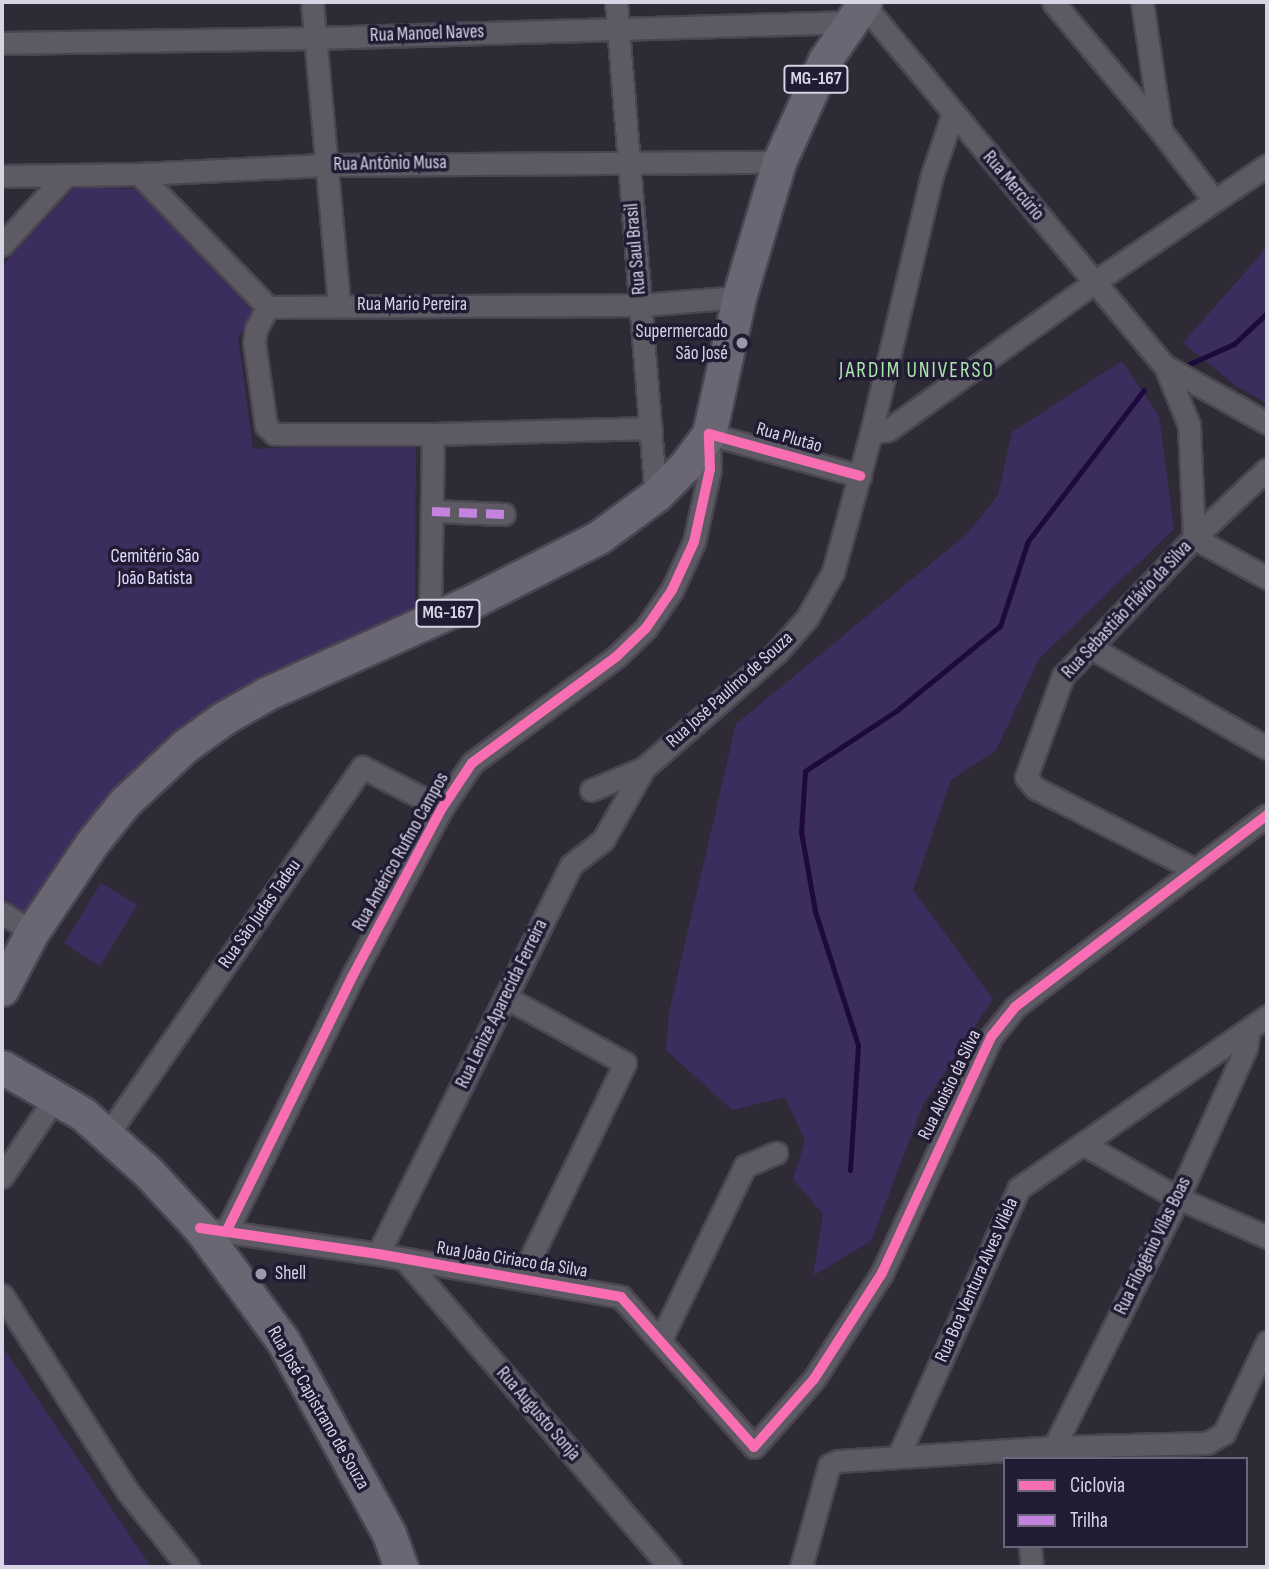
<!DOCTYPE html>
<meta charset="utf-8">
<style>
body{margin:0}
#map{position:relative;width:1269px;height:1569px;overflow:hidden;background:#2e2b37;font-family:"Sofia Sans Condensed",sans-serif}
div>[style]{position:absolute}
[style*='--x']{left:calc(var(--x)*1px);top:calc(var(--y)*1px);width:calc(var(--w)*1px);rotate:calc(var(--a)*1deg)}
.green>*{inset:0;background:#3b2d5d}
.stream>*{height:5px;margin:-2.5px;padding:0 2.5px;transform-origin:2.5px;border-radius:2.5px;background:#1d093b}
.roads{filter:drop-shadow(2px 0 #494652) drop-shadow(-2px 0 #494652) drop-shadow(0 2px #494652) drop-shadow(0 -2px #494652)}
.street>*{height:21px;margin:-10.5px;padding:0 10.5px;transform-origin:10.5px;border-radius:10.5px;background:#5d5a64}
.primary>*{height:33px;margin:-16.5px;padding:0 16.5px;transform-origin:16.5px;border-radius:16.5px;background:#6a6673}
.quiet>*{height:9px;margin-top:-4.5px;transform-origin:0;background:repeating-linear-gradient(90deg,#c483df 0 18px,transparent 0 27px)}
.cycleway>*{height:10px;margin:-5px;padding:0 5px;transform-origin:5px;border-radius:5px;background:#f96db3}
.dots>*{width:19px;height:19px;translate:-50% -50%;box-sizing:border-box;border:4px solid #211b33;border-radius:50%}
span{translate:-50% -50%;white-space:nowrap;text-align:center;line-height:1.15;-webkit-text-stroke:7px #211b33;paint-order:stroke}
.shield-label span{padding:2px 5px;background:#211b33;border:2px solid;border-radius:5px;-webkit-text-stroke-width:0}
.shield-label{font-size:18px;color:#d7d4e4;font-weight:700}
.street-label{font-size:19px;color:#d7d4e4}
.poi-label{font-size:19px;color:#d7d4e4}
.right{translate:-100% -50%;text-align:right}
.left{translate:0 -50%;text-align:left}
.park-label{font-size:19px;color:#e1d9fe}
.neighbourhood-label{font-size:21px;color:#abe6ac;letter-spacing:2px}
.frame{position:absolute;inset:0;border:4px solid #d7d4e4;pointer-events:none}
.legend{position:absolute;left:1003px;top:1457px;width:245px;height:91px;box-sizing:border-box;background:#211b33;border:2px solid #6a657a;margin:0;padding:9px 12px;list-style:none;font-size:21px;color:#d7d4e4}
.legend li{display:flex;align-items:center;gap:14px;height:35px}
.legend b{width:35px;border:2px solid #6a657a}
</style>
<div id="map">
<div class="green">
<div style="clip-path:polygon(75px 187px,136px 189px,255px 314px,238px 337px,253px 449px,416px 441px,415px 610px,218px 707px,142px 760px,30px 916px,2px 899px,2px 266px)"></div>
<div style="clip-path:polygon(1267px 247px,1267px 404px,1235px 385px,1183px 343px)"></div>
<div style="clip-path:polygon(1122px 361px,1159px 416px,1174px 529px,1039px 659px,996px 750px,951px 780px,913px 890px,993px 999px,923px 1105px,871px 1241px,813px 1276px,823px 1214px,793px 1179px,805px 1141px,785px 1097px,732px 1110px,666px 1050px,669px 1012px,736px 724px,968px 533px,998px 495px,1012px 432px)"></div>
<div style="clip-path:polygon(101px 883px,137px 905px,100px 966px,64px 943px)"></div>
<div style="clip-path:polygon(2px 1346px,151px 1567px,2px 1567px)"></div>
</div>
<div class="stream">
<div style="--x:1185;--y:366;--w:54;--a:-24.2"></div>
<div style="--x:1234;--y:344;--w:45;--a:-43.2"></div>
<div style="--x:850;--y:1170;--w:125;--a:-86.3"></div>
<div style="--x:858;--y:1045;--w:141;--a:-107.8"></div>
<div style="--x:815;--y:911;--w:80;--a:-100"></div>
<div style="--x:801;--y:832;--w:61;--a:-86.2"></div>
<div style="--x:805;--y:771;--w:109;--a:-33.4"></div>
<div style="--x:896;--y:711;--w:134;--a:-39.3"></div>
<div style="--x:1000;--y:626;--w:89;--a:-71.8"></div>
<div style="--x:1028;--y:541;--w:190;--a:-52.5"></div>
</div>
<div class="roads">
<div class="street">
<div style="--x:312;--y:2;--w:303;--a:84.9"></div>
<div style="--x:616;--y:2;--w:495;--a:85.4"></div>
<div style="--x:1053;--y:2;--w:168;--a:50.1"></div>
<div style="--x:1161;--y:131;--w:87;--a:52.5"></div>
<div style="--x:1142;--y:2;--w:130;--a:81.6"></div>
<div style="--x:863;--y:4;--w:471;--a:50.2"></div>
<div style="--x:1165;--y:366;--w:64;--a:67.9"></div>
<div style="--x:1189;--y:425;--w:113;--a:87.5"></div>
<div style="--x:1194;--y:538;--w:83;--a:28.7"></div>
<div style="--x:2;--y:43;--w:314;--a:-0.9"></div>
<div style="--x:316;--y:38;--w:536;--a:-1.71"></div>
<div style="--x:139;--y:174;--w:185;--a:45.9"></div>
<div style="--x:268;--y:307;--w:373;--a:-0.3"></div>
<div style="--x:641;--y:305;--w:98;--a:-4.7"></div>
<div style="--x:2;--y:176;--w:137;--a:-0.8"></div>
<div style="--x:139;--y:174;--w:186;--a:-2.8"></div>
<div style="--x:325;--y:165;--w:454;--a:-0.4"></div>
<div style="--x:2;--y:245;--w:95;--a:-47.6"></div>
<div style="--x:268;--y:307;--w:25;--a:119"></div>
<div style="--x:256;--y:329;--w:13;--a:99"></div>
<div style="--x:254;--y:342;--w:85;--a:81.9"></div>
<div style="--x:266;--y:426;--w:12;--a:42"></div>
<div style="--x:275;--y:434;--w:158;--a:0"></div>
<div style="--x:433;--y:434;--w:218;--a:-1.6"></div>
<div style="--x:1165;--y:366;--w:117;--a:29.2"></div>
<div style="--x:871;--y:433;--w:17;--a:-10"></div>
<div style="--x:888;--y:430;--w:252;--a:-35.6"></div>
<div style="--x:1093;--y:283;--w:210;--a:-34.1"></div>
<div style="--x:432;--y:511;--w:72;--a:2.4"></div>
<div style="--x:430;--y:621;--w:187;--a:-89.1"></div>
<div style="--x:1090;--y:647;--w:204;--a:29.7"></div>
<div style="--x:591;--y:790;--w:57;--a:-22.5"></div>
<div style="--x:644;--y:768;--w:176;--a:-41.1"></div>
<div style="--x:777;--y:652;--w:45;--a:-48.6"></div>
<div style="--x:807;--y:618;--w:53;--a:-60.5"></div>
<div style="--x:833;--y:572;--w:144;--a:-74.7"></div>
<div style="--x:871;--y:433;--w:265;--a:-76.7"></div>
<div style="--x:932;--y:175;--w:65;--a:-71.3"></div>
<div style="--x:1196;--y:870;--w:181;--a:-153"></div>
<div style="--x:1035;--y:788;--w:14;--a:-129"></div>
<div style="--x:1026;--y:777;--w:108;--a:-69.9"></div>
<div style="--x:1063;--y:676;--w:190;--a:-46.5"></div>
<div style="--x:1194;--y:538;--w:100;--a:-43.4"></div>
<div style="--x:2;--y:913;--w:36;--a:32"></div>
<div style="--x:505;--y:997;--w:137;--a:28.8"></div>
<div style="--x:625;--y:1063;--w:239;--a:115.8"></div>
<div style="--x:108;--y:1134;--w:446;--a:-55.3"></div>
<div style="--x:362;--y:767;--w:90;--a:27.1"></div>
<div style="--x:1083;--y:1144;--w:109;--a:29.6"></div>
<div style="--x:1178;--y:1198;--w:97;--a:23.7"></div>
<div style="--x:2;--y:1177;--w:97;--a:-56.3"></div>
<div style="--x:200;--y:1228;--w:180;--a:8.3"></div>
<div style="--x:378;--y:1254;--w:247;--a:10"></div>
<div style="--x:621;--y:1297;--w:200;--a:48.4"></div>
<div style="--x:754;--y:1447;--w:91;--a:-48.6"></div>
<div style="--x:814;--y:1379;--w:126;--a:-57.3"></div>
<div style="--x:882;--y:1273;--w:260;--a:-65.2"></div>
<div style="--x:991;--y:1037;--w:38;--a:-51"></div>
<div style="--x:1015;--y:1007;--w:317;--a:-37.3"></div>
<div style="--x:227;--y:1230;--w:282;--a:-63.7"></div>
<div style="--x:352;--y:977;--w:191;--a:-62"></div>
<div style="--x:442;--y:808;--w:54;--a:-56.3"></div>
<div style="--x:472;--y:763;--w:180;--a:-36.4"></div>
<div style="--x:617;--y:656;--w:40;--a:-44"></div>
<div style="--x:646;--y:628;--w:46;--a:-55.6"></div>
<div style="--x:672;--y:590;--w:53;--a:-65.4"></div>
<div style="--x:694;--y:542;--w:75;--a:-77.6"></div>
<div style="--x:710;--y:469;--w:35;--a:-92"></div>
<div style="--x:709;--y:434;--w:157;--a:15.5"></div>
<div style="--x:378;--y:1254;--w:434;--a:-63.6"></div>
<div style="--x:571;--y:865;--w:41;--a:-38"></div>
<div style="--x:603;--y:840;--w:83;--a:-60.3"></div>
<div style="--x:406;--y:1261;--w:404;--a:49.2"></div>
<div style="--x:2;--y:1295;--w:234;--a:57.4"></div>
<div style="--x:128;--y:1492;--w:96;--a:51.3"></div>
<div style="--x:660;--y:1341;--w:195;--a:-64.1"></div>
<div style="--x:745;--y:1166;--w:34;--a:-23"></div>
<div style="--x:898;--y:1457;--w:295;--a:-65.8"></div>
<div style="--x:1019;--y:1188;--w:302;--a:-34.7"></div>
<div style="--x:1049;--y:1457;--w:289;--a:-63.5"></div>
<div style="--x:1178;--y:1198;--w:165;--a:-65.6"></div>
<div style="--x:1246;--y:1048;--w:19;--a:-81"></div>
<div style="--x:1030;--y:1546;--w:21;--a:85"></div>
<div style="--x:801;--y:1567;--w:106;--a:-74.6"></div>
<div style="--x:829;--y:1465;--w:10;--a:-24"></div>
<div style="--x:838;--y:1461;--w:215;--a:-3.7"></div>
<div style="--x:1053;--y:1447;--w:154;--a:-1.5"></div>
<div style="--x:1207;--y:1443;--w:20;--a:-30"></div>
<div style="--x:1224;--y:1433;--w:101;--a:-64.7"></div>
</div>
<div class="primary">
<div style="--x:2;--y:989;--w:64;--a:-62.2"></div>
<div style="--x:32;--y:932;--w:107;--a:-56"></div>
<div style="--x:92;--y:843;--w:53;--a:-51.2"></div>
<div style="--x:125;--y:802;--w:82;--a:-43"></div>
<div style="--x:185;--y:746;--w:48;--a:-35.7"></div>
<div style="--x:224;--y:718;--w:48;--a:-29.7"></div>
<div style="--x:266;--y:694;--w:229;--a:-24.2"></div>
<div style="--x:475;--y:600;--w:139;--a:-26.9"></div>
<div style="--x:599;--y:537;--w:71;--a:-36.4"></div>
<div style="--x:656;--y:495;--w:41;--a:-45"></div>
<div style="--x:685;--y:466;--w:40;--a:-53"></div>
<div style="--x:709;--y:434;--w:140;--a:-77.6"></div>
<div style="--x:739;--y:297;--w:141;--a:-73.5"></div>
<div style="--x:779;--y:162;--w:112;--a:-65.7"></div>
<div style="--x:825;--y:60;--w:70;--a:-55.4"></div>
<div style="--x:2;--y:1067;--w:94;--a:30.1"></div>
<div style="--x:83;--y:1114;--w:87;--a:41.7"></div>
<div style="--x:148;--y:1172;--w:76;--a:47.1"></div>
<div style="--x:200;--y:1228;--w:140;--a:53.7"></div>
<div style="--x:283;--y:1341;--w:220;--a:61.2"></div>
<div style="--x:389;--y:1534;--w:35;--a:70"></div>
</div>
</div>
<div class="quiet">
<div style="--x:432;--y:511;--w:72;--a:2.4"></div>
</div>
<div class="cycleway">
<div style="--x:200;--y:1228;--w:180;--a:8.3"></div>
<div style="--x:378;--y:1254;--w:247;--a:10"></div>
<div style="--x:621;--y:1297;--w:200;--a:48.4"></div>
<div style="--x:754;--y:1447;--w:91;--a:-48.6"></div>
<div style="--x:814;--y:1379;--w:126;--a:-57.3"></div>
<div style="--x:882;--y:1273;--w:260;--a:-65.2"></div>
<div style="--x:991;--y:1037;--w:38;--a:-51"></div>
<div style="--x:1015;--y:1007;--w:317;--a:-37.3"></div>
<div style="--x:227;--y:1230;--w:282;--a:-63.7"></div>
<div style="--x:352;--y:977;--w:191;--a:-62"></div>
<div style="--x:442;--y:808;--w:54;--a:-56.3"></div>
<div style="--x:472;--y:763;--w:180;--a:-36.4"></div>
<div style="--x:617;--y:656;--w:40;--a:-44"></div>
<div style="--x:646;--y:628;--w:46;--a:-55.6"></div>
<div style="--x:672;--y:590;--w:53;--a:-65.4"></div>
<div style="--x:694;--y:542;--w:75;--a:-77.6"></div>
<div style="--x:710;--y:469;--w:35;--a:-92"></div>
<div style="--x:709;--y:434;--w:157;--a:15.5"></div>
</div>
<div class="dots">
<div style="left:742px;top:343px;background:#9c99a7"></div>
<div style="left:261px;top:1274px;background:#9c99a7"></div>
</div>
<div class="shield-label">
<span style="left:816px;top:79px">MG-167</span>
<span style="left:448px;top:613px">MG-167</span>
</div>
<div class="street-label">
<span style="left:427px;top:34px;rotate:-2deg">Rua Manoel Naves</span>
<span style="left:390px;top:164px;rotate:-1deg">Rua Antônio Musa</span>
<span style="left:1013px;top:186px;rotate:50deg">Rua Mercúrio</span>
<span style="left:636px;top:249px;rotate:-95deg">Rua Saul Brasil</span>
<span style="left:412px;top:305px">Rua Mario Pereira</span>
<span style="left:789px;top:438px;rotate:16deg">Rua Plutão</span>
<span style="left:1127px;top:610px;rotate:-47deg">Rua Sebastião Flávio da Silva</span>
<span style="left:730px;top:690px;rotate:-42deg">Rua José Paulino de Souza</span>
<span style="left:401px;top:852px;rotate:-61deg">Rua Américo Rufino Campos</span>
<span style="left:260px;top:914px;rotate:-55deg">Rua São Judas Tadeu</span>
<span style="left:502px;top:1004px;rotate:-64deg">Rua Lenize Aparecida Ferreira</span>
<span style="left:950px;top:1085px;rotate:-64deg">Rua Aloisio da Silva</span>
<span style="left:1153px;top:1246px;rotate:-64deg">Rua Filogênio Vilas Boas</span>
<span style="left:512px;top:1260px;rotate:9deg">Rua João Ciriaco da Silva</span>
<span style="left:977px;top:1280px;rotate:-66deg">Rua Boa Ventura Alves Vilela</span>
<span style="left:318px;top:1408px;rotate:60deg">Rua José Capistrano de Souza</span>
<span style="left:538px;top:1414px;rotate:49deg">Rua Augusto Sonja</span>
</div>
<div class="poi-label">
<span class="right" style="left:728px;top:343px">Supermercado<br>São José</span>
<span class="left" style="left:275px;top:1274px">Shell</span>
</div>
<div class="park-label">
<span style="left:155px;top:568px">Cemitério São<br>João Batista</span>
</div>
<div class="neighbourhood-label">
<span style="left:917px;top:371px">JARDIM UNIVERSO</span>
</div>
<div class="frame"></div>
<ul class="legend">
<li><b style="height:9px;background:#f96db3"></b>Ciclovia</li>
<li><b style="height:9px;background:#c483df"></b>Trilha</li>
</ul>
</div>
